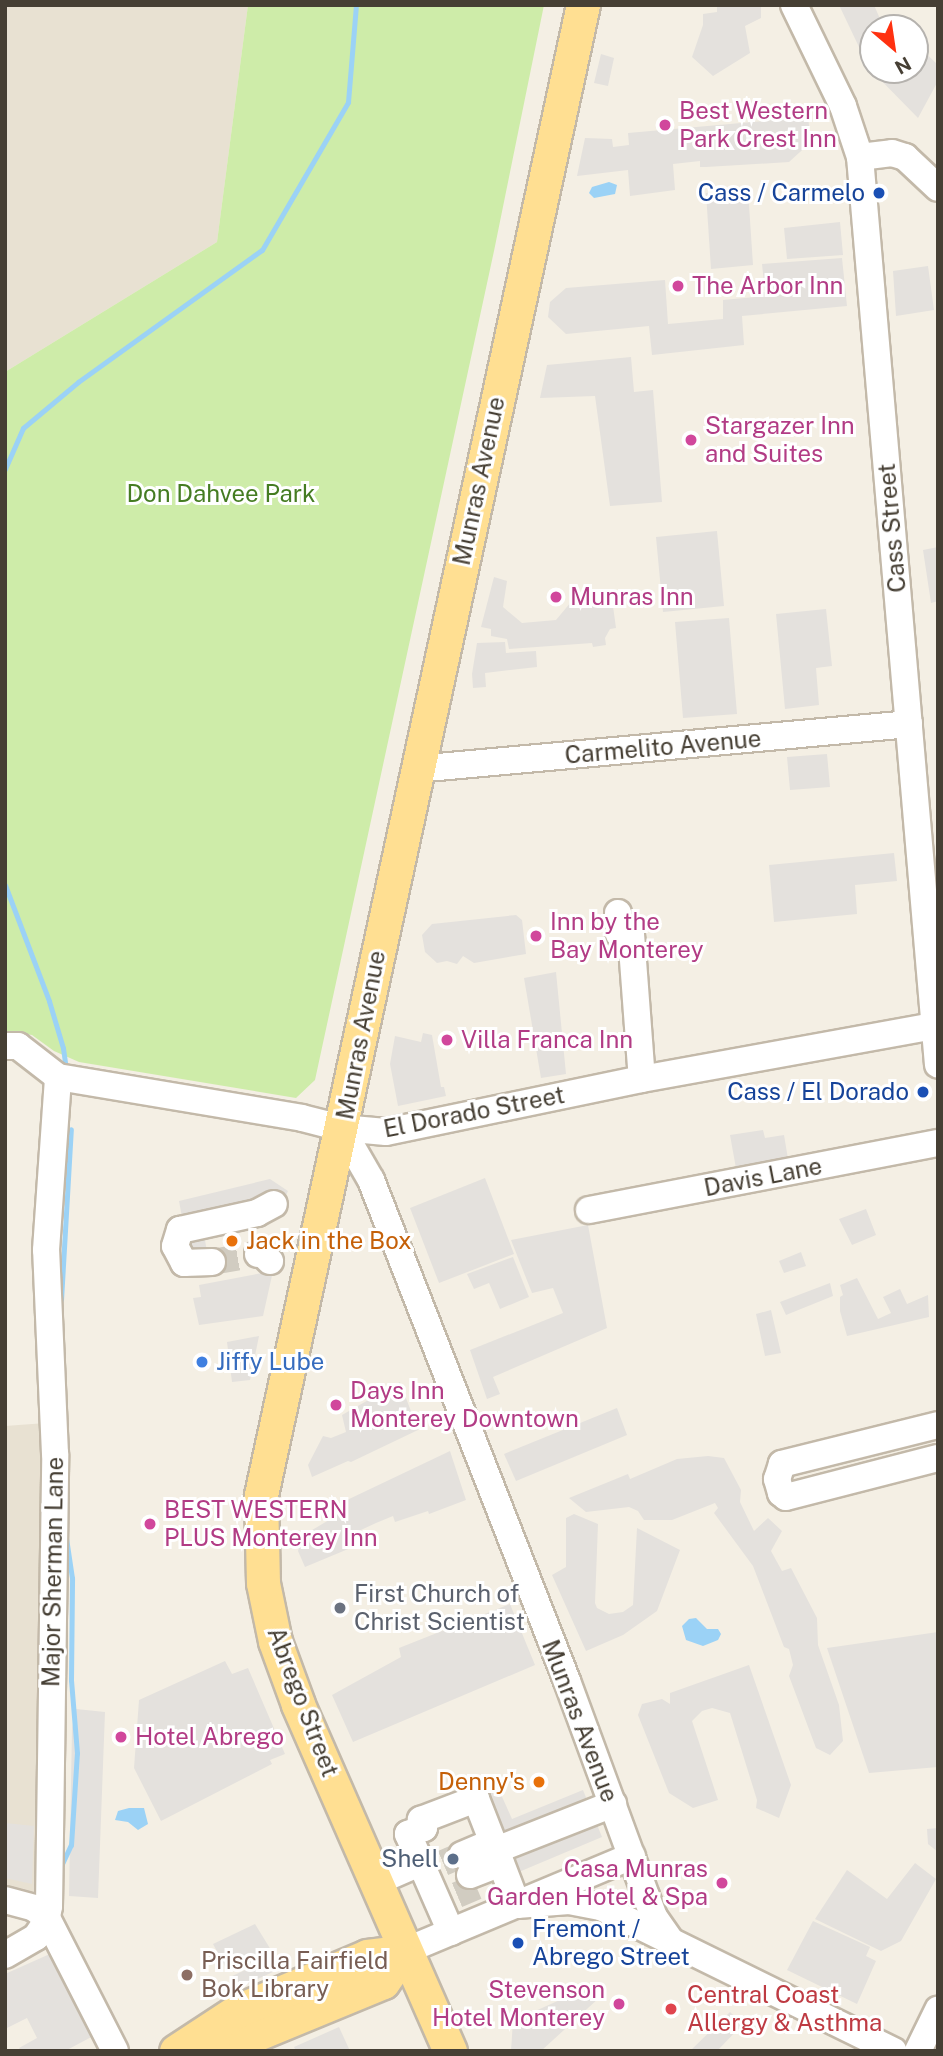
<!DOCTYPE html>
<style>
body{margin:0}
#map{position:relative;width:943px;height:2056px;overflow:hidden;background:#f4efe4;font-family:"Public Sans",sans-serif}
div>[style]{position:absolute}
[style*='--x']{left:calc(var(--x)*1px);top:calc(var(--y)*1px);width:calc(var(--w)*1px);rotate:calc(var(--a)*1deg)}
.residential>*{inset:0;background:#e8e1d2}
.green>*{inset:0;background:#ceeca9}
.parking>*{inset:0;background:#e4e1dd}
.water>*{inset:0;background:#9bd2f6}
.stream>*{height:5px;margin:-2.5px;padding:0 2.5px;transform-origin:2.5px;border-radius:2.5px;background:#9bd2f6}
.minor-tunnel>*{height:26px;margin-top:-13px;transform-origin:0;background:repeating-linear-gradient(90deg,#d1ccc1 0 26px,transparent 0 39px)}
.roads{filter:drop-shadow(2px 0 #c3b9a9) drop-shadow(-2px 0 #c3b9a9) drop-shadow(0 2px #c3b9a9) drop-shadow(0 -2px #c3b9a9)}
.minor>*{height:26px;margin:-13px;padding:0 13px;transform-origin:13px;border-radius:13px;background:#fff}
.major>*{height:33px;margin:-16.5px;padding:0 16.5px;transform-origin:16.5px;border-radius:16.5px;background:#ffdf92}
.dots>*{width:19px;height:19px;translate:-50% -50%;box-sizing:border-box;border:4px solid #fff;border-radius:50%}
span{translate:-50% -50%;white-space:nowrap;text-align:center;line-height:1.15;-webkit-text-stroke:6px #fff;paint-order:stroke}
.hotel-label{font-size:24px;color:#b23c85}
.left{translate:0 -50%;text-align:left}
.right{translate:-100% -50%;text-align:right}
.transit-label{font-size:24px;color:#164399}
.street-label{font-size:24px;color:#463f34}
.park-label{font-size:24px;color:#457c22}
.food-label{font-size:24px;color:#c56008}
.shop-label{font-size:24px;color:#366cbe}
.worship-label{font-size:24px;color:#5b616d}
.service-label{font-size:24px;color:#4e5e75}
.education-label{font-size:24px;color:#785e54}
.health-label{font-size:24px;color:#be3a42}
.frame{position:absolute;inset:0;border:7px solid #463f34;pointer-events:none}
.north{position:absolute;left:859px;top:14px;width:70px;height:70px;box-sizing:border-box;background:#fff;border:2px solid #b5b2ae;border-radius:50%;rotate:151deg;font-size:19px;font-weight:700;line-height:28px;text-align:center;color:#463f34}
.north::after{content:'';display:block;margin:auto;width:24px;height:32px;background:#ff3110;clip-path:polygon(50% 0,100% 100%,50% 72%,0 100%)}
</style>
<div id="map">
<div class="residential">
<div style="clip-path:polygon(5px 5px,248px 5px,217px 242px,5px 372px)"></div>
<div style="clip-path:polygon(46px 1423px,42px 1924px,5px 1913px,5px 1426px)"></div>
</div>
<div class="green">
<div style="clip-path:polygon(248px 5px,544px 5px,494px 251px,315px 1080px,296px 1098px,79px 1062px,54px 1051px,32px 1035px,5px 1031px,5px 372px,217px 242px)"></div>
</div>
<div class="parking">
<div style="clip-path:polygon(717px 5px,761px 5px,761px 18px,745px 26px,750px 53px,713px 76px,692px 57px,703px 25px,703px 14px,717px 12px)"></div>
<div style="clip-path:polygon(839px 5px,874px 5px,884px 28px,873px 28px,873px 70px,915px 70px,915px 43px,937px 64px,938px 81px,918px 118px,869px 68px)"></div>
<div style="clip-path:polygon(601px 54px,614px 58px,608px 86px,594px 83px)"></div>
<div style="clip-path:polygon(808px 117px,811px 142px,789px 162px,706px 167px,700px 167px,700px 161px,673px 164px,675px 190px,630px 196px,628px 170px,577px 176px,585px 138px,612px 139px,613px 147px,629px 145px,628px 133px)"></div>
<div style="clip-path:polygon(748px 190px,753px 265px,711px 269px,706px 193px)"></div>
<div style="clip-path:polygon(840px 222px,843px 255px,787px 259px,784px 228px)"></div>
<div style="clip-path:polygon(842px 258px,847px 306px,742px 316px,744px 345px,652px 355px,649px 326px,566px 334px,548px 317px,550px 302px,566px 288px,665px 280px,668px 324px,723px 319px,723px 300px,755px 297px,755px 293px,765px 292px,762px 264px)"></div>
<div style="clip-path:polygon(928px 266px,934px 310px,896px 316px,893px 271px)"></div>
<div style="clip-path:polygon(631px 357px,634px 392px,653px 390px,662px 502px,610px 506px,595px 396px,540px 398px,547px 365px)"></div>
<div style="clip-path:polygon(717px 531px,724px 606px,663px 612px,656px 537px)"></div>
<div style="clip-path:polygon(938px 547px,938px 601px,931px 603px,923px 550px)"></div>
<div style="clip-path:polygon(494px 577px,507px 581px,503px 607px,522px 623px,556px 620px,571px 602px,612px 599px,616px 628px,610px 629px,605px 638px,606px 645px,593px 647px,592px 643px,509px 649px,507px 639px,491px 636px,491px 629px,481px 627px)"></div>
<div style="clip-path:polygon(826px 609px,832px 666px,816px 668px,819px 705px,785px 709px,776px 614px)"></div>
<div style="clip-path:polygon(729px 618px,737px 714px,683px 718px,675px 622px)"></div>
<div style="clip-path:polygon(505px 642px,506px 653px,536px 651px,537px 667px,485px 673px,486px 687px,473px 688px,472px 674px,477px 643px)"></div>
<div style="clip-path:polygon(827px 754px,830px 787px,790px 790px,787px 757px)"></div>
<div style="clip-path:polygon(894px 853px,897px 881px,855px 885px,857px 914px,774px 922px,769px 865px)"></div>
<div style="clip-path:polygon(516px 915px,522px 920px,526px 954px,474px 963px,463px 956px,457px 964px,447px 961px,437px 963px,425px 952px,422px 935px,432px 924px)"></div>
<div style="clip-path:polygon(556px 972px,566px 1074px,541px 1078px,524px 978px)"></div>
<div style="clip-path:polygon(423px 1033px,432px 1035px,441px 1087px,444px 1087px,446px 1096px,398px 1106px,390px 1064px,395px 1036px,421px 1042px)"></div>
<div style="clip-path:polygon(763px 1130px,765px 1138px,784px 1135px,789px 1165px,737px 1174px,730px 1135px)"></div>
<div style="clip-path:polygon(485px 1178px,514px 1254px,439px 1283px,410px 1208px)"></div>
<div style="clip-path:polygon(270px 1179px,288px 1191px,277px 1215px,203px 1228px,207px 1252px,189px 1255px,179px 1201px)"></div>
<div style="clip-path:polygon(866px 1209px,876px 1235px,852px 1245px,839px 1219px)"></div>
<div style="clip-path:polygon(588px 1225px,607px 1328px,493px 1377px,500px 1394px,487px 1399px,470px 1350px,563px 1313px,553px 1288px,532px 1293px,511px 1240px)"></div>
<div style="clip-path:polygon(801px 1252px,806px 1266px,784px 1273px,779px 1261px)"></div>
<div style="clip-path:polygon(513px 1257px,529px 1297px,500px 1309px,489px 1283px,474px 1289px,467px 1274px)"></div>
<div style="clip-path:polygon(273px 1271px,263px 1316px,199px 1325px,193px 1298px,201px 1297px,199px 1285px)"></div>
<div style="clip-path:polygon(857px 1278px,878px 1319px,891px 1313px,883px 1297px,900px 1289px,907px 1304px,928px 1295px,929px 1317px,847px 1336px,840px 1311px,840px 1297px,843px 1295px,840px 1285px)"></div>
<div style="clip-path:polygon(830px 1283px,833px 1296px,786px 1315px,780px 1302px)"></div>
<div style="clip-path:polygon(771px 1310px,781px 1353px,765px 1356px,756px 1314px)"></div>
<div style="clip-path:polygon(259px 1336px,250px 1380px,232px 1382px,227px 1342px)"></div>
<div style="clip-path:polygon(400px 1382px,418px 1430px,351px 1462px,348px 1461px,312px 1477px,308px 1465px,323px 1436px,331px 1438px,346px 1432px,342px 1415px)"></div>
<div style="clip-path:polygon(617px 1408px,627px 1435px,516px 1481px,504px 1454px)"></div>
<div style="clip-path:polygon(450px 1451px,466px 1500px,429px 1514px,428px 1511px,395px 1522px,393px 1516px,376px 1523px,348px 1536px,353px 1547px,305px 1567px,298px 1551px,302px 1536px,329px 1520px,326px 1510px)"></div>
<div style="clip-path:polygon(708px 1456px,724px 1458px,741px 1490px,740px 1502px,754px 1531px,768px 1518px,782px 1531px,771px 1551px,782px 1571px,791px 1568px,817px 1618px,818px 1645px,839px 1705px,843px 1741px,830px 1755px,816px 1748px,789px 1676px,793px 1665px,789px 1649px,784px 1647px,753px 1566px,714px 1513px,718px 1508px,715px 1503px,672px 1520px,644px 1520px,638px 1511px,629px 1507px,586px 1512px,569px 1498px,628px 1474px,630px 1479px,677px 1459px)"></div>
<div style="clip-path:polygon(574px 1514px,598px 1524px,595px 1603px,597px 1608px,609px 1614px,623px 1612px,633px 1605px,637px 1528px,680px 1550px,657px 1611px,623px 1635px,586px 1651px,552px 1575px,566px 1567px,566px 1518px)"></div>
<div style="clip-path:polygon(510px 1604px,535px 1665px,353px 1742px,332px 1695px,401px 1657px,399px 1648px)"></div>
<div style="clip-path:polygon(938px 1632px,938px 1767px,869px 1773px,827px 1648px)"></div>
<div style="clip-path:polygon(225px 1661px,232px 1674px,248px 1668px,285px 1754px,270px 1760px,272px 1764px,161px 1821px,134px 1768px,139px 1700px)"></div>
<div style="clip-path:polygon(749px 1665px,791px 1785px,779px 1818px,756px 1808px,757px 1800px,730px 1713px,712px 1708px,702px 1711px,692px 1721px,718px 1800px,693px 1808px,669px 1793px,638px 1715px,642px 1704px,662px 1699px,670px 1704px,670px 1693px)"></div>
<div style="clip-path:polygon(76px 1709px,105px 1712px,98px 1898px,69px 1896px,72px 1728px)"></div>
<div style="clip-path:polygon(495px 1781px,512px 1819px,583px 1790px,602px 1837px,514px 1874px,477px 1788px)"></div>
<div style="clip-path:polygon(5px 1823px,34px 1826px,32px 1884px,5px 1878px)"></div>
<div style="clip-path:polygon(938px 1828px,938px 1852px,928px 1844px,927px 1829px)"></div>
<div style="clip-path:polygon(915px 1863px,936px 1879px,901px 1941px,881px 1951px,815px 1919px,847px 1870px,887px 1899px)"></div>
<div style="clip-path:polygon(813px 1921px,870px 1947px,866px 1956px,876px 1961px,857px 2004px,787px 1970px)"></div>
<div style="clip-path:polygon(255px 1924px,271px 1950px,269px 1955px,228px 1972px,213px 1944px)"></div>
<div style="clip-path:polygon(52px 1953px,97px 2034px,65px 2051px,21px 2051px,19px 2048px,37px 2038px,27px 2018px,5px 2029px,5px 1974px)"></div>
<div style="clip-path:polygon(273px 1957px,288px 1965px,238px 1988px,230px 1977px)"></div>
<div style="clip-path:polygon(591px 1986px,599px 1998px,541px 2051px,511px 2051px,513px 2021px)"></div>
<div style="clip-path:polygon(730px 2012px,743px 2024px,717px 2051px,690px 2051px)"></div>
<div style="clip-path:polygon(339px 2027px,350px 2051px,296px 2051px,294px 2047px)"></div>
</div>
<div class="water">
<div style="clip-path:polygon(609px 182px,617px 185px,615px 194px,594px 198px,589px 193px,592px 187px)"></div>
<div style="clip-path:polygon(696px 1618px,707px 1629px,718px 1629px,721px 1634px,718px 1640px,703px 1646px,686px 1640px,682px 1626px,689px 1619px)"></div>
<div style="clip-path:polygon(129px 1808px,144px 1808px,148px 1824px,138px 1830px,128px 1822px,115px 1820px,118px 1811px)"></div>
</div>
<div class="stream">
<div style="--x:5;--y:469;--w:45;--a:-66.3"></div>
<div style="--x:23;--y:428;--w:72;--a:-39.9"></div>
<div style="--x:78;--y:382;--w:226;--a:-35.7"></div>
<div style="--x:262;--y:250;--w:171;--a:-59.8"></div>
<div style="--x:348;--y:102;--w:97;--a:-85.3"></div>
<div style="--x:5;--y:885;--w:124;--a:69.2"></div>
<div style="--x:49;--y:1001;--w:49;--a:73.4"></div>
<div style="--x:63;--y:1048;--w:15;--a:82"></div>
<div style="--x:61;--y:1300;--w:171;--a:-86.7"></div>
<div style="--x:61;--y:1866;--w:23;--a:-65"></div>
<div style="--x:71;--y:1845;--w:92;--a:-86.3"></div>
<div style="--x:77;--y:1753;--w:73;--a:-94.7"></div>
<div style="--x:71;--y:1680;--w:102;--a:-89.4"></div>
<div style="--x:72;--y:1578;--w:40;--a:-98.5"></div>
</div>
<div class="minor-tunnel">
<div style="--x:212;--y:1262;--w:47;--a:-9.9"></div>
<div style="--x:443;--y:1863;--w:21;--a:-23"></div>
<div style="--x:457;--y:1895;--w:21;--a:-23"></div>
</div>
<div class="roads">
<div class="minor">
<div style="--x:794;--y:5;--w:112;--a:64.1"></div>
<div style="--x:843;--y:106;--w:54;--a:71.6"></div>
<div style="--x:860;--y:157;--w:911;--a:85.09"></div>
<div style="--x:860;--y:157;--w:32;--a:-7"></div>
<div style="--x:892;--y:153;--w:14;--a:17"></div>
<div style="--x:905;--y:157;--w:45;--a:43.2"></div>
<div style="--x:416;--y:769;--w:495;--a:-5.2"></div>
<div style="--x:618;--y:913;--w:21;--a:87"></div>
<div style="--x:619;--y:934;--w:12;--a:0"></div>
<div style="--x:631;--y:934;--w:145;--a:85.7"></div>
<div style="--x:5;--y:1046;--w:13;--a:0"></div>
<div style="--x:18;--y:1046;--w:51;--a:37.8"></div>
<div style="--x:58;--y:1077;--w:247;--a:9.5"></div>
<div style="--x:302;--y:1118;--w:40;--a:14.4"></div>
<div style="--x:341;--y:1128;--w:45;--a:5.1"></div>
<div style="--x:386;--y:1132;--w:261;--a:-11.7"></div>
<div style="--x:642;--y:1079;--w:301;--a:-10.3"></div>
<div style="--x:341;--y:1128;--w:60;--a:60"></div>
<div style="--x:371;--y:1180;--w:538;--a:68.63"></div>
<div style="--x:567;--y:1681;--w:229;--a:69.8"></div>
<div style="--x:646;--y:1896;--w:22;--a:69"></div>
<div style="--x:654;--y:1917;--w:29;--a:55"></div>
<div style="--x:589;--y:1210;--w:355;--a:-10.9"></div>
<div style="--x:258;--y:1254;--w:5;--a:0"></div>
<div style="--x:263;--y:1254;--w:10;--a:45"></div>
<div style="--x:212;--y:1262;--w:28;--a:178"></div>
<div style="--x:184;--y:1263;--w:19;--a:-118"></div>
<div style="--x:175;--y:1246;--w:17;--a:-73"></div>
<div style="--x:180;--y:1230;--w:79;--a:-12.4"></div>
<div style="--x:257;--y:1213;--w:19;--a:-28"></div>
<div style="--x:938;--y:1425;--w:161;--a:166"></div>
<div style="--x:782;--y:1464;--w:16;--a:108"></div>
<div style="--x:777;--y:1479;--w:15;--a:74"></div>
<div style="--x:781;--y:1493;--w:6;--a:39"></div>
<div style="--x:786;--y:1497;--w:157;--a:-14.4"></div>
<div style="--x:462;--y:1855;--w:34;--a:-23"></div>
<div style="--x:470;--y:1875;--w:33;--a:-21"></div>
<div style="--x:376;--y:1882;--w:50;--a:-23.5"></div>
<div style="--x:5;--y:1900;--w:30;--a:15"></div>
<div style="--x:34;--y:1908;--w:16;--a:38"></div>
<div style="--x:47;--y:1918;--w:149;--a:62.9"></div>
<div style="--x:517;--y:1905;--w:52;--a:-4.4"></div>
<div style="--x:569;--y:1901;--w:33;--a:11"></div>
<div style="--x:601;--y:1907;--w:326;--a:26.2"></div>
<div style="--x:517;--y:1905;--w:59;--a:-110.9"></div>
<div style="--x:496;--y:1850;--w:126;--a:-21.5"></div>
<div style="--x:451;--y:1932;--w:107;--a:-113.7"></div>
<div style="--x:408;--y:1834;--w:17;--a:-21"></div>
<div style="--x:424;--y:1828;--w:9;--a:-111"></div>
<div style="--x:421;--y:1820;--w:59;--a:-20.9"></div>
<div style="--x:476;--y:1799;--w:55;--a:68.6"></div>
<div style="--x:405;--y:1951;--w:246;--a:-22.7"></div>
<div style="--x:5;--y:1955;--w:36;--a:-30"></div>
<div style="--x:36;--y:1937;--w:18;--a:-56"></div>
<div style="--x:46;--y:1922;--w:16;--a:-79"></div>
<div style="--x:49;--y:1906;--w:452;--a:-89.2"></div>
<div style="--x:55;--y:1454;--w:204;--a:-92.5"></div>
<div style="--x:46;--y:1250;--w:173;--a:-86"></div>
<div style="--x:918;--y:2051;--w:46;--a:-64"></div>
</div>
<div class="major">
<div style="--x:190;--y:2045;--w:55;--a:-6.2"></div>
<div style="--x:245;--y:2039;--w:149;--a:-22.4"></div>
<div style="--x:383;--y:1982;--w:38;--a:-55"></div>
<div style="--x:176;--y:2051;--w:73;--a:-33.3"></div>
<div style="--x:237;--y:2011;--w:141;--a:-22.9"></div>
<div style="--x:367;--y:1956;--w:38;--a:-7"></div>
<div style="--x:450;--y:2051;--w:379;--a:-113.7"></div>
<div style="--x:298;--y:1704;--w:67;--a:-110.1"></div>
<div style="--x:275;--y:1641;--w:59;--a:-101.7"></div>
<div style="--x:263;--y:1583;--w:88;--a:-91.3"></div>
<div style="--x:261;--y:1495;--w:1524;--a:-77.81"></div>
</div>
</div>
<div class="dots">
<div style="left:665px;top:125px;background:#d1479c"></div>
<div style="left:879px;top:193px;background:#1a4fb4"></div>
<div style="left:678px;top:286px;background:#d1479c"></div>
<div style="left:691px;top:440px;background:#d1479c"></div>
<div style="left:556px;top:597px;background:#d1479c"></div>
<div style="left:536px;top:936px;background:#d1479c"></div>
<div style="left:447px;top:1040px;background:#d1479c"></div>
<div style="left:923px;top:1092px;background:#1a4fb4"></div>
<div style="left:232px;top:1241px;background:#e8710a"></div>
<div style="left:202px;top:1362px;background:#3f7fe0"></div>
<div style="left:336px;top:1405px;background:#d1479c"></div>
<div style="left:150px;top:1524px;background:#d1479c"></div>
<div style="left:340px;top:1608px;background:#6b7280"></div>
<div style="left:121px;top:1737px;background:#d1479c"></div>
<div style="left:539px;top:1782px;background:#e8710a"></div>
<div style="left:453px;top:1859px;background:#5c6f8a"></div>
<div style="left:722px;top:1883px;background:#d1479c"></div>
<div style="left:518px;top:1943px;background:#1a4fb4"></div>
<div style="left:187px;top:1975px;background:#8d6e63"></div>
<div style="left:619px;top:2004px;background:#d1479c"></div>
<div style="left:671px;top:2009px;background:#e0444e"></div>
</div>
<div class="hotel-label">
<span class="left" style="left:679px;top:125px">Best Western<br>Park Crest Inn</span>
<span class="left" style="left:692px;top:286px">The Arbor Inn</span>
<span class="left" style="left:705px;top:440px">Stargazer Inn<br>and Suites</span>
<span class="left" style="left:570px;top:597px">Munras Inn</span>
<span class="left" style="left:550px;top:936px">Inn by the<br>Bay Monterey</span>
<span class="left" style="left:461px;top:1040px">Villa Franca Inn</span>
<span class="left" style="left:350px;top:1405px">Days Inn<br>Monterey Downtown</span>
<span class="left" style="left:164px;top:1524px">BEST WESTERN<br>PLUS Monterey Inn</span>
<span class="left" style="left:135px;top:1737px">Hotel Abrego</span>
<span class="right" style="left:708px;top:1883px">Casa Munras<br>Garden Hotel &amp; Spa</span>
<span class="right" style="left:605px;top:2004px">Stevenson<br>Hotel Monterey</span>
</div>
<div class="transit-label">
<span class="right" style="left:865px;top:193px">Cass / Carmelo</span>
<span class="right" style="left:909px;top:1092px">Cass / El Dorado</span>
<span class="left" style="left:532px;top:1943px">Fremont /<br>Abrego Street</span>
</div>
<div class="street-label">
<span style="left:479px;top:481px;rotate:-78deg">Munras Avenue</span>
<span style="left:892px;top:528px;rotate:-95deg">Cass Street</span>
<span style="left:663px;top:747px;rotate:-5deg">Carmelito Avenue</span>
<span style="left:361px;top:1035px;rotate:-79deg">Munras Avenue</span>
<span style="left:474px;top:1112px;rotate:-11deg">El Dorado Street</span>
<span style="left:763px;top:1177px;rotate:-11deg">Davis Lane</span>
<span style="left:53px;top:1572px;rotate:-89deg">Major Sherman Lane</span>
<span style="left:303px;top:1702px;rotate:69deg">Abrego Street</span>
<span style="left:580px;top:1721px;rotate:69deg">Munras Avenue</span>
</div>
<div class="park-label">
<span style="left:221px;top:494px">Don Dahvee Park</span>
</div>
<div class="food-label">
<span class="left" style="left:246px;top:1241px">Jack in the Box</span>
<span class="right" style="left:525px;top:1782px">Denny's</span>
</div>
<div class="shop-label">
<span class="left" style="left:216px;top:1362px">Jiffy Lube</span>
</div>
<div class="worship-label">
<span class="left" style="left:354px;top:1608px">First Church of<br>Christ Scientist</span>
</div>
<div class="service-label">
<span class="right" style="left:439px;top:1859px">Shell</span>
</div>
<div class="education-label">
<span class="left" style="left:201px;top:1975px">Priscilla Fairfield<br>Bok Library</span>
</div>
<div class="health-label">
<span class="left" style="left:687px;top:2009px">Central Coast<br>Allergy &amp; Asthma</span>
</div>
<div class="frame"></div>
<div class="north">N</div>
</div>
